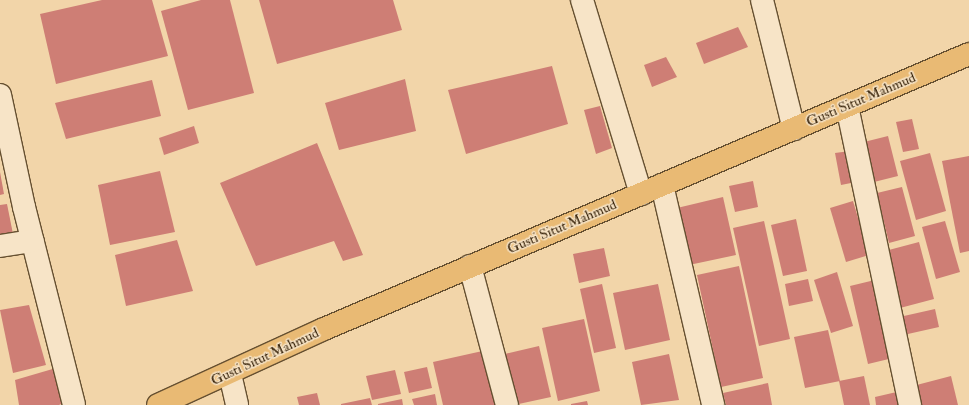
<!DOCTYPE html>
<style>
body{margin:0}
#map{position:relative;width:969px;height:405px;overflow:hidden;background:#f2d5a9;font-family:"IM FELL Double Pica",serif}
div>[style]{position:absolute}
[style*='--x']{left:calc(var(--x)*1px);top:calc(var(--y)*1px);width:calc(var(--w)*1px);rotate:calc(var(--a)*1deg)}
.building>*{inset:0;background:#ce7e75}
.roads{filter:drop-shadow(1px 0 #665031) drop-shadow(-1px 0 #665031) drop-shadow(0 1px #665031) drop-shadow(0 -1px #665031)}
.minor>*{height:22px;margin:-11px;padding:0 11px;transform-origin:11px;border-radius:11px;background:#f7e4c7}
.highway>*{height:22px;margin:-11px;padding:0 11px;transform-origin:11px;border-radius:11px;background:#e9ba74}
span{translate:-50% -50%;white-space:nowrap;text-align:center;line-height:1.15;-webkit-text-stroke:3px #f7e4c7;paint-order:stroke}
.street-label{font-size:14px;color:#382309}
</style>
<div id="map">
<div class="building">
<div style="clip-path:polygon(102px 0,152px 0,168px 56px,56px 84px,40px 14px)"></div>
<div style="clip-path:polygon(201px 0,230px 0,254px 93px,188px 110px,161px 11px)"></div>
<div style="clip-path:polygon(259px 0,393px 0,402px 30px,277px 64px)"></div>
<div style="clip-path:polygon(738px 27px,748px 47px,704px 64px,696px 43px)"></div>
<div style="clip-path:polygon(666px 57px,677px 77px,652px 87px,644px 65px)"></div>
<div style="clip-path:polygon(552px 66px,568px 124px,466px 154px,448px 90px)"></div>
<div style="clip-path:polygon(405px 79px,416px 131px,339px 150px,325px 103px)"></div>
<div style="clip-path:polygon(152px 80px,161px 116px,66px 139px,55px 103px)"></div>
<div style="clip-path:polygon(600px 106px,612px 148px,596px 154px,584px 110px)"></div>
<div style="clip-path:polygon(912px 119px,919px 149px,903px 152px,896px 122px)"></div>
<div style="clip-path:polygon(194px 126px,199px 143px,164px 155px,159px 138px)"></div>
<div style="clip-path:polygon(888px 136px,898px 176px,866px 184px,856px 144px)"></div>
<div style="clip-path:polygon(317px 143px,363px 255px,343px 261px,334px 241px,256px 266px,220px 183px)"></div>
<div style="clip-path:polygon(850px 151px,856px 182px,841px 185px,835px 153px)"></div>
<div style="clip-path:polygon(930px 153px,946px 211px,916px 220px,900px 161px)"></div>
<div style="clip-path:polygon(969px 156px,969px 251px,960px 253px,942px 161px)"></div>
<div style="clip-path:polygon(160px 171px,175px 232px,110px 245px,98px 185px)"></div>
<div style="clip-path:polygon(0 172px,4px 194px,0 195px)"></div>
<div style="clip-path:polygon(753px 181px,758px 207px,735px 212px,729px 186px)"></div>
<div style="clip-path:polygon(902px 187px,915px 236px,889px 243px,877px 193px)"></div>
<div style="clip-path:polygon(723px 197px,736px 255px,689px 265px,677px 208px)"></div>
<div style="clip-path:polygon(853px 201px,869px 255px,846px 262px,830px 208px)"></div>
<div style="clip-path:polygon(7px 204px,14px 239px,0 241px,0 205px)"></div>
<div style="clip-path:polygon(796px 219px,807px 271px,783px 276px,771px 225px)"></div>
<div style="clip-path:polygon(764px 221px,790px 339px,759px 346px,733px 228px)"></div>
<div style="clip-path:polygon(945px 221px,960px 272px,936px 279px,922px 227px)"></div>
<div style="clip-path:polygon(177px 240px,193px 291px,126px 306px,115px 255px)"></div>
<div style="clip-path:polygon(919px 242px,934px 299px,900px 308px,885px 251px)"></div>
<div style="clip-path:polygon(604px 248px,610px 276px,579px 283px,573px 254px)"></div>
<div style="clip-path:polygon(739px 266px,763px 378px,721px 387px,697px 275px)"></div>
<div style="clip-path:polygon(837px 272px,853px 326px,831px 333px,814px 280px)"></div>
<div style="clip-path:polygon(808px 279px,813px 301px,789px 306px,785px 284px)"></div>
<div style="clip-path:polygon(879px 279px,893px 358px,868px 364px,850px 286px)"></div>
<div style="clip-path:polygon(602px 284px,616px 348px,594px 353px,580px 289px)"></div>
<div style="clip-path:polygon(658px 284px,670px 340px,625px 350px,613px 293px)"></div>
<div style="clip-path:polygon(29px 305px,46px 365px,13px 373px,0 310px)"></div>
<div style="clip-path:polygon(935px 309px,939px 327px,899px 336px,895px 318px)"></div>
<div style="clip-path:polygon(584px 319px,600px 391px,558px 401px,542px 328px)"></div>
<div style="clip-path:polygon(828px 330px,840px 381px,805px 388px,794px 337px)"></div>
<div style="clip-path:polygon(539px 346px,551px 397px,514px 405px,500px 355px)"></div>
<div style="clip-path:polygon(487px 350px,499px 405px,443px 405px,433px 362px)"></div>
<div style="clip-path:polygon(669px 354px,679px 400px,641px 405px,632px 362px)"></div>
<div style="clip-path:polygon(427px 367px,432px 388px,409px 393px,404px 372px)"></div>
<div style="clip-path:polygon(56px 368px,67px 401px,59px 405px,19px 405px,15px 380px)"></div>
<div style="clip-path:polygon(395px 370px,401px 394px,372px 400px,366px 376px)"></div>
<div style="clip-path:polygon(864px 376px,870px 405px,844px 405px,839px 381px)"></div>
<div style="clip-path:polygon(951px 376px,958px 405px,914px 405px,909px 387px)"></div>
<div style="clip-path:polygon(768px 383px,772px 405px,726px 405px,723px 393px)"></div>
<div style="clip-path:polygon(901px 391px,904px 405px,876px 405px,875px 397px)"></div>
<div style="clip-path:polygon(317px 393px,320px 405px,299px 405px,297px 397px)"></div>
<div style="clip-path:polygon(435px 394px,437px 405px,414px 405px,412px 399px)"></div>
<div style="clip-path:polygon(370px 398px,372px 405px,341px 405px,341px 404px)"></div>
<div style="clip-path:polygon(402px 399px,403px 405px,378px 405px,378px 404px)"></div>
<div style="clip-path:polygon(587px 401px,588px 405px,571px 405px,571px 404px)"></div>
</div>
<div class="roads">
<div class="minor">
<div style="--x:582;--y:0;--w:203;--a:73.1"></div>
<div style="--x:762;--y:0;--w:133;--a:76.1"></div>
<div style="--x:0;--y:95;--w:115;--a:77.9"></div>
<div style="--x:24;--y:207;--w:204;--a:75.8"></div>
<div style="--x:847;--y:106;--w:306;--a:78.1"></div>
<div style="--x:662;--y:185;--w:226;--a:76.9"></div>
<div style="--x:0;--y:246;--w:33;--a:-9"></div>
<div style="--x:470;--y:266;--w:144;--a:75.1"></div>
<div style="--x:230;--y:374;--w:32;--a:77"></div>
</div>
<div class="highway">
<div style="--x:158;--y:405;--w:183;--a:-24.6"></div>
<div style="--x:324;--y:329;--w:701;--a:-23.09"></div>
</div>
</div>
<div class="street-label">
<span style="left:861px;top:100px;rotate:-23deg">Gusti Situt Mahmud</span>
<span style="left:562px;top:227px;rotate:-23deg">Gusti Situt Mahmud</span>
<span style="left:265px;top:357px;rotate:-25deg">Gusti Situt Mahmud</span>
</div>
</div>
